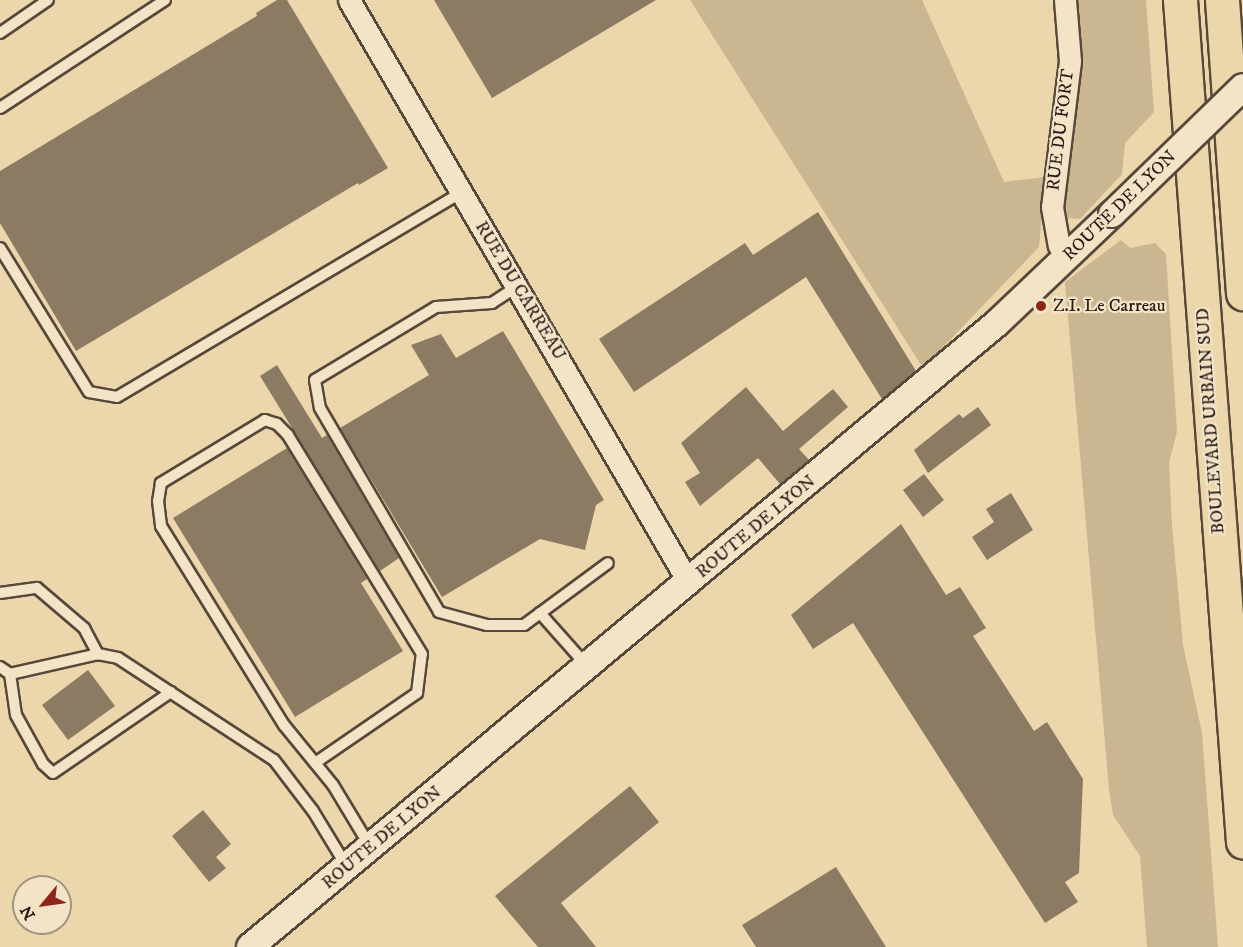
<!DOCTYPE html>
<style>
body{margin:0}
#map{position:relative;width:1243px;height:947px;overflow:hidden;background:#ecd6ab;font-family:"IM FELL DW Pica",serif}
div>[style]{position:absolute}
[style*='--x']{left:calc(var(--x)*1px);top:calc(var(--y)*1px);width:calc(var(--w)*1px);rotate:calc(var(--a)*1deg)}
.green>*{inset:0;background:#cab691}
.building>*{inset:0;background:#8c7b63}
.roads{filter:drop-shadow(2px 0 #56483a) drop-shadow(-2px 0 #56483a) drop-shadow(0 2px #56483a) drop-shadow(0 -2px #56483a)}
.service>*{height:10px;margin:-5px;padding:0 5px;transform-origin:5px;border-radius:5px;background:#f3e4c8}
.minor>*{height:21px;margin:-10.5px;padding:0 10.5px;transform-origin:10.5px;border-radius:10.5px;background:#f3e4c8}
.tertiary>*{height:26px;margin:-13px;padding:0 13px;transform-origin:13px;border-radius:13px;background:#f3e4c8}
.trunk>*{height:33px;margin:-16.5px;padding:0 16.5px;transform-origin:16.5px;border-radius:16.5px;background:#ecd6ab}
.bridges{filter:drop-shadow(2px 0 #56483a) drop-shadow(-2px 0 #56483a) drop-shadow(0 2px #56483a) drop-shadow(0 -2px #56483a)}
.tertiary-bridge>*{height:26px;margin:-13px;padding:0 13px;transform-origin:13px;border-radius:13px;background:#f3e4c8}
.dots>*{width:16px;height:16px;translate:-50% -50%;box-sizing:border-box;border:3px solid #f3e4c8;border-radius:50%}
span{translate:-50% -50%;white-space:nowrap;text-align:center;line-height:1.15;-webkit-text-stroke:4.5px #f3e4c8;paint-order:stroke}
.street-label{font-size:18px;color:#241914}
.poi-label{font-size:18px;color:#241914}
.left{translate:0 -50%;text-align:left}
.north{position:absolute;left:12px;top:875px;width:60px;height:60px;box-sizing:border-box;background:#f3e4c8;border:2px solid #a09380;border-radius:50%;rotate:241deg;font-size:16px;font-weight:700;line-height:24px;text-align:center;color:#241914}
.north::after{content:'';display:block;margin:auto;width:21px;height:27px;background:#8f2418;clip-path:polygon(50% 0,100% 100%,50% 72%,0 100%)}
</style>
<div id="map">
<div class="green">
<div style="clip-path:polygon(690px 0,922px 0,1004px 182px,1045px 177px,1039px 247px,923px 368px)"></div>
<div style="clip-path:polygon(1073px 0,1146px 0,1154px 112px,1125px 143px,1122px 174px,1080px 219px,1063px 218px,1079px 67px)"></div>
<div style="clip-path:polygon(1121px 240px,1130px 248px,1155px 243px,1166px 254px,1177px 432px,1169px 462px,1172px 525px,1183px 645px,1202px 733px,1218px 947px,1147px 947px,1140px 856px,1113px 815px,1109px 789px,1065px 282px)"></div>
</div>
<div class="building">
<div style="clip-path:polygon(277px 0,287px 0,388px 168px,359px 185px,358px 183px,76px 351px,0 223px,0 171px,257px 16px,256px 13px)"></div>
<div style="clip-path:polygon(434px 0,656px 0,492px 98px)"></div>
<div style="clip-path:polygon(818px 212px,916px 371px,882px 399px,806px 277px,634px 392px,599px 339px,745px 243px,753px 255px)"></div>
<div style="clip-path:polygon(503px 331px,604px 500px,596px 505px,585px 550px,540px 539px,442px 597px,340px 428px,429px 375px,411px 345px,441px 334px,456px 358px)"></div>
<div style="clip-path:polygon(277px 365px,322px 438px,327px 435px,399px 558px,380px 571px,260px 376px)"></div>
<div style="clip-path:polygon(746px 387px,783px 431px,833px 389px,848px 407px,799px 449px,809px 460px,780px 484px,758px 458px,700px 506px,685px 482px,700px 473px,681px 443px)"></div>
<div style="clip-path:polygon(978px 407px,991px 425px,928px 473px,914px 450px,959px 414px,963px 418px)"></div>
<div style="clip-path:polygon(287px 448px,367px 579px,361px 583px,403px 651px,295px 717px,173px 518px)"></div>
<div style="clip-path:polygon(924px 474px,944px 500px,923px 517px,903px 490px)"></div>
<div style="clip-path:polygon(1011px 493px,1033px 530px,987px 560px,972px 537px,994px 522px,986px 509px)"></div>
<div style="clip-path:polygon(901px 524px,946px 595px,960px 587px,986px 628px,973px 636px,1034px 731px,1047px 722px,1083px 779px,1079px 873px,1065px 882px,1078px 902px,1045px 923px,853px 623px,813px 649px,791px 615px)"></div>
<div style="clip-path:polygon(88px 670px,115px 706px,68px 740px,42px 705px)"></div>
<div style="clip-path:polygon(630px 786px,659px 822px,561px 903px,596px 947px,538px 947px,495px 896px)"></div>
<div style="clip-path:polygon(203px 810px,231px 844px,216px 857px,226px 868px,209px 882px,172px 836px)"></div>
<div style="clip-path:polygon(836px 867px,886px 947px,756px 947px,742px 925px)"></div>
</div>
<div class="roads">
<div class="service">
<div style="--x:0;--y:33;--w:58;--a:-34.5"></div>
<div style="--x:0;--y:108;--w:197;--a:-33.2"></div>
<div style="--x:0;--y:248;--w:169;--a:58.3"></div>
<div style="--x:89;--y:392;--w:28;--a:10"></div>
<div style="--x:117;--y:397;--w:401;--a:-30.7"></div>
<div style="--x:518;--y:286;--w:31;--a:147"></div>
<div style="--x:492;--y:303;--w:56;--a:175.9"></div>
<div style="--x:436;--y:307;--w:141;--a:148.9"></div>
<div style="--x:315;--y:380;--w:28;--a:80"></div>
<div style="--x:320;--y:408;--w:236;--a:59.7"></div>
<div style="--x:439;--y:612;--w:50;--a:15.2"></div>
<div style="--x:487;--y:625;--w:37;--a:0"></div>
<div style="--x:524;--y:625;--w:104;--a:-36.4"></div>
<div style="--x:0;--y:593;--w:37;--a:-8"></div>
<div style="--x:37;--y:588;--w:62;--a:40.4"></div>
<div style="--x:84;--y:628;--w:30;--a:62"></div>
<div style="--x:540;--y:613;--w:72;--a:48.4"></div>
<div style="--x:0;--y:667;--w:12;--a:35"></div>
<div style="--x:10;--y:674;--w:90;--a:-12.8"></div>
<div style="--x:98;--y:654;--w:20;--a:11"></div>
<div style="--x:118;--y:658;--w:186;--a:33.2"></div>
<div style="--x:274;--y:760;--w:64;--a:52.6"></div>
<div style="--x:313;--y:811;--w:66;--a:58.7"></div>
<div style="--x:10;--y:674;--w:41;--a:81.7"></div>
<div style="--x:16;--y:715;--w:56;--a:61.1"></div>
<div style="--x:43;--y:764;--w:13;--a:42"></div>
<div style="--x:53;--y:773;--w:143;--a:-34.5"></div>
<div style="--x:315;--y:763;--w:124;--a:-34.5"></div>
<div style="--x:417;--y:693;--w:39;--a:-83"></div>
<div style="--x:422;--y:654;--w:257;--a:-121.5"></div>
<div style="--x:288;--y:435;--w:16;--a:-135"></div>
<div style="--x:277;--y:424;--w:13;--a:-162"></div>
<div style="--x:265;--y:420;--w:122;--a:148.8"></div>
<div style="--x:161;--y:483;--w:18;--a:99"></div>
<div style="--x:158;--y:501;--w:25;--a:83"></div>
<div style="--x:161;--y:526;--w:234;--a:58.3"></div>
<div style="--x:284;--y:725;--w:77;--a:50.8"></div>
<div style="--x:333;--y:785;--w:74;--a:58.9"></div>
</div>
<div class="minor">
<div style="--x:349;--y:0;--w:675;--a:59.75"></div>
<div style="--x:1065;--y:0;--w:61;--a:85.3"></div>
<div style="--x:1070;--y:61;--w:147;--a:97"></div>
<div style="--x:1052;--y:207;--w:39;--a:80"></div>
<div style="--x:1059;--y:245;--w:14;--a:51"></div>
</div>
<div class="tertiary">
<div style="--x:250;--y:947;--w:973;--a:-39.87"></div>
<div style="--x:997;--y:323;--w:158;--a:-43.5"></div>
</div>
<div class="trunk">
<div style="--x:1180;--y:0;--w:844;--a:85.72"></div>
<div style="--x:1222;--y:0;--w:294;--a:85.9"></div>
</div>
</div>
<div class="bridges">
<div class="tertiary-bridge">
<div style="--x:1112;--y:214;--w:182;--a:-44.1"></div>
</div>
</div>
<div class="dots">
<div style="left:1041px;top:306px;background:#8f2418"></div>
</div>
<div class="street-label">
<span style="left:1061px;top:130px;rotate:-83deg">RUE DU FORT</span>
<span style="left:1120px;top:206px;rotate:-44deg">ROUTE DE LYON</span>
<span style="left:520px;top:291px;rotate:59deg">RUE DU CARREAU</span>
<span style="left:1211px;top:421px;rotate:-94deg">BOULEVARD URBAIN SUD</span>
<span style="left:756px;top:527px;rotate:-40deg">ROUTE DE LYON</span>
<span style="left:382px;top:838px;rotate:-40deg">ROUTE DE LYON</span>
</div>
<div class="poi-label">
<span class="left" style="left:1053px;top:306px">Z.I. Le Carreau</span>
</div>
<div class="north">N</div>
</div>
